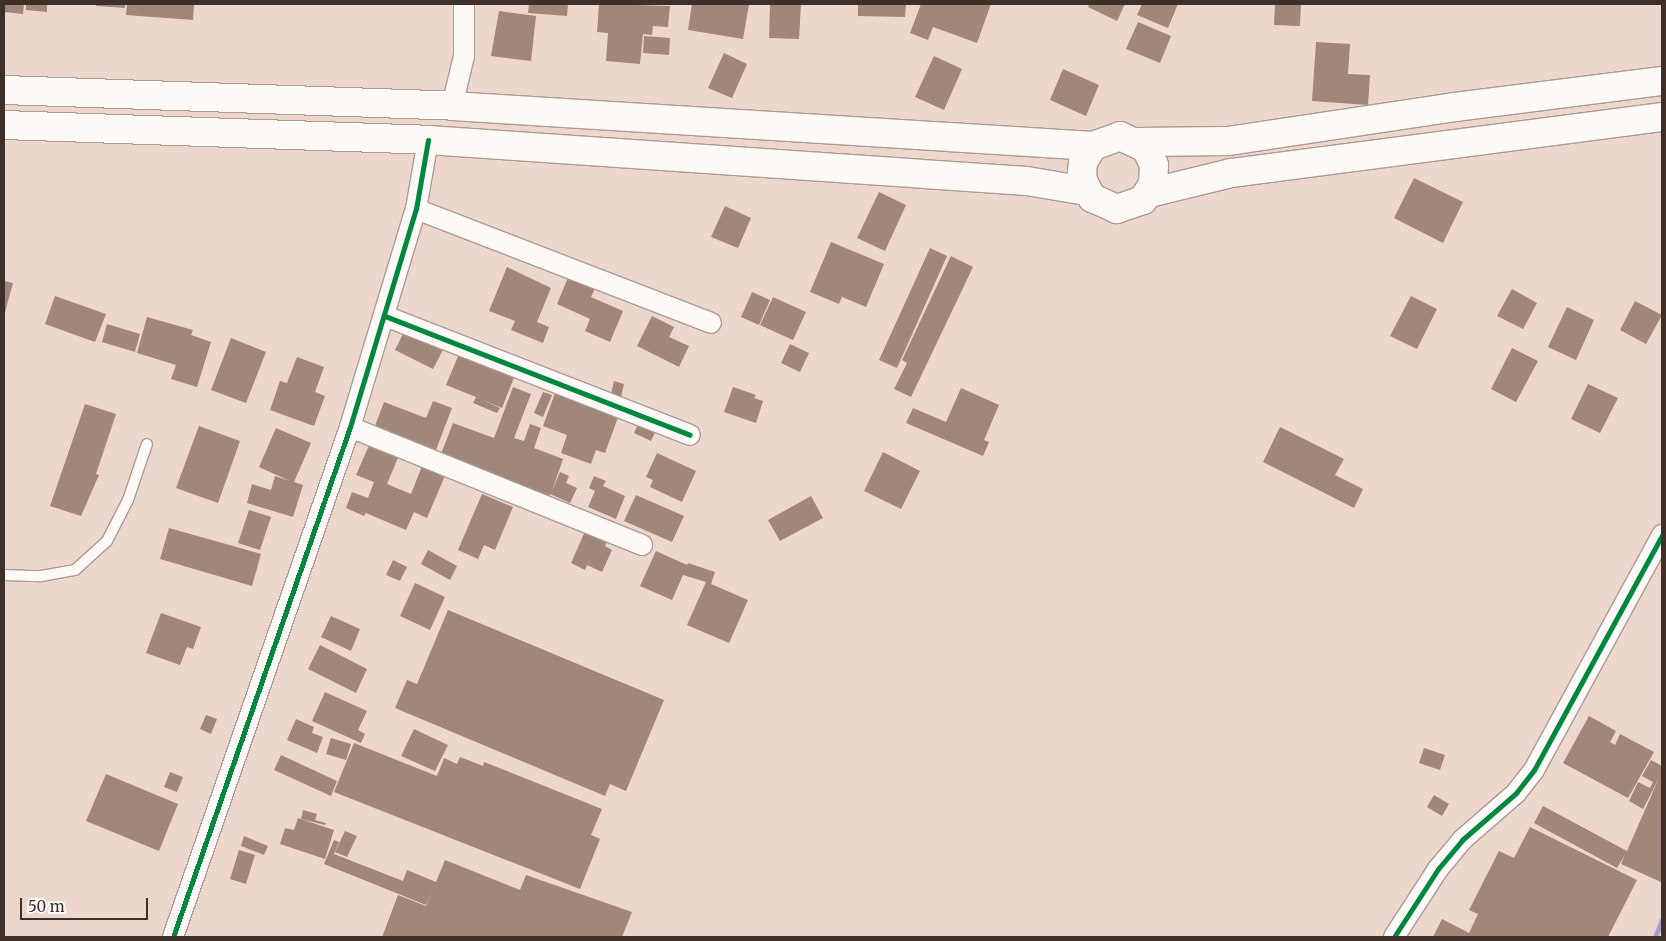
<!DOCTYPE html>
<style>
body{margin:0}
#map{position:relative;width:1666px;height:941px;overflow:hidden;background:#edd6cc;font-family:Merriweather,serif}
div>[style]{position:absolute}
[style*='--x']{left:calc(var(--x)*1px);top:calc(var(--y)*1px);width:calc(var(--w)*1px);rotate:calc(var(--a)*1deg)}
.stream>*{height:5px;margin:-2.5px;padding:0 2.5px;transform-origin:2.5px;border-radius:2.5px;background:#a89dd2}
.building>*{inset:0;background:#a0877a}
.roads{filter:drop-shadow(1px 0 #ac9b93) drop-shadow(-1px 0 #ac9b93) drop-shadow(0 1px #ac9b93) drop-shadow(0 -1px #ac9b93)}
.lane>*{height:10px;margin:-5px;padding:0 5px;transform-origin:5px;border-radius:5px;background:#fcf9f7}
.street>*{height:20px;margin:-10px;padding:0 10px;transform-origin:10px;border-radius:10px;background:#fcf9f7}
.highway>*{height:28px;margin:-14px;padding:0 14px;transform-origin:14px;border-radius:14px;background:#fcf9f7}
.cycleway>*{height:5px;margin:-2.5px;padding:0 2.5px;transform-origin:2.5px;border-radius:2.5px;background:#00873e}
span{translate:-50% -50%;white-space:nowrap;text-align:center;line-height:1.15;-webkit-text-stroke:5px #fcfcfc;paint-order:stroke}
.frame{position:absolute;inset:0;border:5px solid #3e2f28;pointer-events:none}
.scale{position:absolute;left:20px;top:898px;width:128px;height:22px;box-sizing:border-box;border:2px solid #3e2f28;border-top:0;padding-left:6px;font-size:15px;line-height:18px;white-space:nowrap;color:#3e2f28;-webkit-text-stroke:4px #fcfcfc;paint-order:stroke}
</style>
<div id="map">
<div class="stream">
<div style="--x:1655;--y:937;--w:18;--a:-68"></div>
</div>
<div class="building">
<div style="clip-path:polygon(4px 4px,24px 4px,23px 14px,4px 12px)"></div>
<div style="clip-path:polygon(26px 4px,47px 4px,47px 12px,26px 10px)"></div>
<div style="clip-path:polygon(96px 4px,125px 4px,125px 8px,96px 6px)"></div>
<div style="clip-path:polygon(127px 4px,194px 4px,193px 20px,126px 15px)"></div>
<div style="clip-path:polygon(529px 4px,568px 4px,567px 16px,528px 13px)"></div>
<div style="clip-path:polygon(599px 4px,670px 6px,668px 27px,653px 26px,652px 35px,643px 34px,640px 64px,606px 61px,608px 33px,597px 32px)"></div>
<div style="clip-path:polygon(692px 4px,749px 4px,743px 39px,688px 30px)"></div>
<div style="clip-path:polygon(770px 4px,801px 4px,799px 39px,769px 38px)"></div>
<div style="clip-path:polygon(858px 4px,906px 4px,905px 17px,858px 16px)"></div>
<div style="clip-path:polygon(921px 4px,957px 5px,991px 4px,977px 43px,933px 27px,928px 40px,910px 33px)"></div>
<div style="clip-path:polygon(1089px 4px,1125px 4px,1117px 21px,1088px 7px)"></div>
<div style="clip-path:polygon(1142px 4px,1178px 4px,1168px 28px,1137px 15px)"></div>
<div style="clip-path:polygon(1275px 4px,1301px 4px,1300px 26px,1274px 25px)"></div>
<div style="clip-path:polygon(499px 11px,536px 16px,531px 61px,491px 56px)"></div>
<div style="clip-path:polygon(1138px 22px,1171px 36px,1160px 63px,1126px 49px)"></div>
<div style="clip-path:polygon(644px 36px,670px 38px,669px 55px,643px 53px)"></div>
<div style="clip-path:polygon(1316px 42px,1350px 44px,1348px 74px,1370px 75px,1368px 105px,1312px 101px)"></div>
<div style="clip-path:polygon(724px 53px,747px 64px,732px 98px,708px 88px)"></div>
<div style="clip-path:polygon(934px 56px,962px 69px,944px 110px,915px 97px)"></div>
<div style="clip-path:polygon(1063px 69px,1099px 85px,1086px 116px,1050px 100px)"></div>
<div style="clip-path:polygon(1414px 178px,1463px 202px,1443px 243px,1394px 218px)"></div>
<div style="clip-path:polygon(879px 192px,906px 205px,885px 251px,857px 238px)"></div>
<div style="clip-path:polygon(725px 206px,751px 218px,738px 248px,711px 237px)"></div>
<div style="clip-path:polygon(831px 242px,884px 264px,866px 307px,842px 297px,839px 304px,810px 292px)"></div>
<div style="clip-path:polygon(930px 248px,947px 256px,897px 368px,879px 360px)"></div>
<div style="clip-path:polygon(951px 256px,973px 267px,911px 397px,894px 389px,907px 363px,902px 360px)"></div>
<div style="clip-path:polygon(507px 267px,551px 288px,537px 322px,549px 327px,543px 343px,511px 330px,515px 321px,489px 311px)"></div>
<div style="clip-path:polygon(570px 273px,597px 284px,591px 297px,623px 311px,610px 342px,585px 331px,590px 319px,557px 304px)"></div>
<div style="clip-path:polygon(4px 281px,13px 283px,4px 316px)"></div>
<div style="clip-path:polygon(1512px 289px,1537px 303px,1523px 329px,1497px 316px)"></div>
<div style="clip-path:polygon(752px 292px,770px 300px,759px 325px,741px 317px)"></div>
<div style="clip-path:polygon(55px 296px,106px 314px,95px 342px,45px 324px)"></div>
<div style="clip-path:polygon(1411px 296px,1437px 309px,1417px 349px,1390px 336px)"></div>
<div style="clip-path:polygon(773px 297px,806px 312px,793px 340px,760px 325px)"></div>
<div style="clip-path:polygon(1635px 301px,1662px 315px,1646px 344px,1620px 330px)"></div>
<div style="clip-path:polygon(1567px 307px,1594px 320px,1576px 360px,1548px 347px)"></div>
<div style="clip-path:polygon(652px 316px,674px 327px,669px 337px,689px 346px,679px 367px,637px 346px)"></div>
<div style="clip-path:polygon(147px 317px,193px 330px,191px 335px,211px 342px,197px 387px,171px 379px,176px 365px,137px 353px)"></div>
<div style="clip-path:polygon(107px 324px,140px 334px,135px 352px,102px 342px)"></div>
<div style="clip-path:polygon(406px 328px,444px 348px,433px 369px,395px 350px)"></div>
<div style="clip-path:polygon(231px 338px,266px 352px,246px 403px,211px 390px)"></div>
<div style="clip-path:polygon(790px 344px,809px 353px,800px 372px,781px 363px)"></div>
<div style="clip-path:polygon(1512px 348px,1538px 361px,1516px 402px,1491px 389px)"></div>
<div style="clip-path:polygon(459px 354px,517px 370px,502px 408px,481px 399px,500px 408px,497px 413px,473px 403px,476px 397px,446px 385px)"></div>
<div style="clip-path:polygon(297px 357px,324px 367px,315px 392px,325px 396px,314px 426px,270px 410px,280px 381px,287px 383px)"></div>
<div style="clip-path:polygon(614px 381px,624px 384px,621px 397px,611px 394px)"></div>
<div style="clip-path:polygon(1588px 384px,1618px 398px,1600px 433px,1571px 419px)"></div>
<div style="clip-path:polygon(513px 387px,531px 394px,514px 438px,524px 441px,530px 424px,541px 428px,534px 448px,563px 459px,552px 491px,560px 472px,569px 476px,566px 483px,577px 488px,570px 503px,550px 494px,548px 500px,439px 459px,453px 423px,494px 438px)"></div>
<div style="clip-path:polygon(733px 387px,756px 395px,754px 398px,763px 401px,756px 423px,724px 412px)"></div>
<div style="clip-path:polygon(961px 388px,999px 405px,984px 440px,989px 442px,983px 456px,906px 423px,913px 408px,946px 422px)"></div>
<div style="clip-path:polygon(543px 392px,552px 395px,543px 417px,534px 413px)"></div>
<div style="clip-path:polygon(555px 393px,620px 412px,605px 453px,596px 450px,591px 464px,561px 453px,567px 435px,543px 426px)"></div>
<div style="clip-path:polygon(433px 401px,452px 408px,436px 450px,375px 426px,384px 402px,426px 418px)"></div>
<div style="clip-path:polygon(85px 404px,116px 414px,96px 474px,99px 475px,81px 516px,50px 506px)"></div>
<div style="clip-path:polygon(640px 420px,657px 428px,651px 441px,634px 433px)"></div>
<div style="clip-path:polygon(199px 426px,240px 441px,218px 503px,176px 488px)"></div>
<div style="clip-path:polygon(1280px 427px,1344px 459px,1335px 475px,1363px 489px,1354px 508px,1263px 462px)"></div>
<div style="clip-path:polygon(276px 428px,311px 443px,294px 482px,303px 485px,293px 517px,247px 503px,252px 484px,271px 490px,275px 476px,290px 481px,259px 467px)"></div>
<div style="clip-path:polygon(371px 441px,400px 453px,387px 484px,411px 494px,424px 461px,447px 471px,427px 518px,414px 512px,406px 530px,366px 513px,364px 516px,346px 508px,352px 492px,368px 498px,374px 482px,356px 475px)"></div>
<div style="clip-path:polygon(883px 452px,920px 471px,901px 509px,864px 491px)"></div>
<div style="clip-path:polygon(657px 453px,696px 471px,682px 502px,650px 487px,653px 480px,646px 477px)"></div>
<div style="clip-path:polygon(594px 476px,606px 481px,603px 486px,625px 496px,616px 519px,588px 507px,595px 491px,589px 488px)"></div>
<div style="clip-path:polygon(482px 494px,513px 507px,495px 550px,484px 545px,478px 559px,458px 550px)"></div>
<div style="clip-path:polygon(636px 495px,684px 516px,672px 542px,624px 521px)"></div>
<div style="clip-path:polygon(811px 496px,823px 518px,780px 541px,768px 520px)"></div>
<div style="clip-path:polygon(249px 510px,271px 517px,260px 550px,238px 543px)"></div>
<div style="clip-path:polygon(169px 528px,261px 554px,252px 586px,160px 559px)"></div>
<div style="clip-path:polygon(586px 529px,608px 539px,605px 546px,612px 550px,602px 572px,587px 565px,585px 570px,571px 563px)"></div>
<div style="clip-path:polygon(428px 550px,457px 566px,450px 580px,421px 564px)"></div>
<div style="clip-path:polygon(656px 551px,687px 565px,688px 563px,715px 572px,711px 584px,748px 600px,729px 643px,687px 625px,706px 582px,683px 575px,672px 600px,640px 586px)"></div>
<div style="clip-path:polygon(393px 560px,407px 567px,400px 581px,386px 575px)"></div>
<div style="clip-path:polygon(415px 583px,445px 597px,430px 630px,400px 616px)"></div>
<div style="clip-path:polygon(448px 610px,664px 700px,626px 791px,610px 784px,605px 796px,395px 708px,407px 680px,417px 684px)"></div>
<div style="clip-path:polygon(161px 613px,201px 627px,193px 649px,187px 647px,180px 665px,146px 653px)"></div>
<div style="clip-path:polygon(331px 616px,360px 629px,351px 651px,321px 637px)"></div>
<div style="clip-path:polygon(320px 645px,367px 669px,356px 693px,308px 669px)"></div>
<div style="clip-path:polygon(325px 692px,367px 711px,358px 730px,365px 734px,361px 743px,312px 721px)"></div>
<div style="clip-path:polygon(206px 715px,217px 719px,211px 734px,200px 729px)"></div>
<div style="clip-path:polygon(1589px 716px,1616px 731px,1610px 742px,1615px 745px,1620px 734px,1654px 752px,1628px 798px,1563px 763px)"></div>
<div style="clip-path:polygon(296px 719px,314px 727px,312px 733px,323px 737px,317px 753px,287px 740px)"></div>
<div style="clip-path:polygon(414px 729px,448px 745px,435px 771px,401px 756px)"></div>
<div style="clip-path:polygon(331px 738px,351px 744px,346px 760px,326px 754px)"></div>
<div style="clip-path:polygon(354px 743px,437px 776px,444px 758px,457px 764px,460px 757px,483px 766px,484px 762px,602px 809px,591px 835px,600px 839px,580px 889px,334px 792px)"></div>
<div style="clip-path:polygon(1424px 748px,1445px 755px,1440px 770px,1419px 763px)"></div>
<div style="clip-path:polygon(281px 755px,337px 781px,331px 796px,274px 770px)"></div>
<div style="clip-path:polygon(1651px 760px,1662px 766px,1661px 882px,1621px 864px,1625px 855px,1617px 868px,1534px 823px,1543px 806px,1627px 851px,1659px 778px,1643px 809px,1629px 801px,1638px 782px,1650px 788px,1653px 782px,1642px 776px)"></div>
<div style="clip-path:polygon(170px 772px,183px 777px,177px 792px,164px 787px)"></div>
<div style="clip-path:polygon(106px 774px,178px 804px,159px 851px,86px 821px)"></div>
<div style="clip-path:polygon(1434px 795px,1449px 804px,1442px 816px,1427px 807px)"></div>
<div style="clip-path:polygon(303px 810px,317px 814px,315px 820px,326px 823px,325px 825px,301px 819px)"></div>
<div style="clip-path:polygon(298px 818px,334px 830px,325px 859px,280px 844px,285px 828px,294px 830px)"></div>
<div style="clip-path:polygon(1530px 827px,1637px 880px,1608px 937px,1433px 937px,1442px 919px,1469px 933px,1478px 914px,1469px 910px,1499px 851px,1514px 858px)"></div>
<div style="clip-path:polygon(345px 831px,357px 836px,347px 857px,335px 852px)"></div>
<div style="clip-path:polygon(244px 836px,268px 846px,264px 855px,241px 846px)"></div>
<div style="clip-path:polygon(334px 840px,339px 842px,334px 854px,403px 881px,407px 870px,436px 882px,445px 860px,520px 890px,526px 875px,632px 912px,622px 937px,382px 937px,398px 895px,426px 906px,433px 889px,426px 905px,324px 864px)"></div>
<div style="clip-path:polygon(239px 850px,255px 855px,246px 884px,230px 879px)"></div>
</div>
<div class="roads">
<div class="lane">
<div style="--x:4;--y:575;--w:37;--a:2"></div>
<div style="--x:41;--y:576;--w:35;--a:-10"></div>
<div style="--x:75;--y:570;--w:43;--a:-42.2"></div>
<div style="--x:107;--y:541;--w:46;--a:-62.9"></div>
<div style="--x:128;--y:500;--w:59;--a:-71.3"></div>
</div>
<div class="street">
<div style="--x:452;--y:106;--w:51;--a:-76.5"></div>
<div style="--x:464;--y:56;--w:52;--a:-90"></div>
<div style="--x:416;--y:209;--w:316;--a:21.1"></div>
<div style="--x:385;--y:316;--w:327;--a:21.3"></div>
<div style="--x:350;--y:427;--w:315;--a:22"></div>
<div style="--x:173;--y:937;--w:540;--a:-70.86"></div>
<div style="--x:350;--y:427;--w:228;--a:-73.2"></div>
<div style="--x:416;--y:209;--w:70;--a:-80.1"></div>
<div style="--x:1394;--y:937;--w:81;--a:-57.1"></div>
<div style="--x:1438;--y:869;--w:38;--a:-50"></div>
<div style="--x:1462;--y:840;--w:72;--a:-41"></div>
<div style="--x:1516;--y:793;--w:29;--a:-52"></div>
<div style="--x:1534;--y:770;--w:268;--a:-61.4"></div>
</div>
<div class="highway">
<div style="--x:4;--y:90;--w:448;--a:2"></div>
<div style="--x:452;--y:106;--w:642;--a:3.57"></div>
<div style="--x:1093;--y:146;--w:29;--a:-20"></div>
<div style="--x:1120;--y:136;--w:29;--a:25"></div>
<div style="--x:1146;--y:148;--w:19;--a:65"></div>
<div style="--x:1154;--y:165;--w:19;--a:93"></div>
<div style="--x:1153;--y:184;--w:19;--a:122"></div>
<div style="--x:1143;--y:200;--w:28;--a:161"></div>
<div style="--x:1117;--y:209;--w:27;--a:-156"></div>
<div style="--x:1092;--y:198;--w:19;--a:-118"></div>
<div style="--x:1083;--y:181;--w:9;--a:-96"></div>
<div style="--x:1082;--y:172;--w:10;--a:-84"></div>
<div style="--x:1083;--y:162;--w:19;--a:-58"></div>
<div style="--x:4;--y:125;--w:424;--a:2"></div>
<div style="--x:428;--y:140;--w:600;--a:3.92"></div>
<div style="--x:1027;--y:181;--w:60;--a:9.6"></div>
<div style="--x:1138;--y:142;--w:90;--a:-0.6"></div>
<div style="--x:1228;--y:141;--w:230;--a:-8.5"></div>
<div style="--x:1455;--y:107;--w:209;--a:-7.2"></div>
<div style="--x:1149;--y:193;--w:84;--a:-13.7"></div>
<div style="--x:1231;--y:173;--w:435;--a:-7.4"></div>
</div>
</div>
<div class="cycleway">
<div style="--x:385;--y:316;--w:327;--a:21.3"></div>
<div style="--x:173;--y:937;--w:540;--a:-70.86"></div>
<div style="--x:350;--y:427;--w:228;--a:-73.2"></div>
<div style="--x:416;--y:209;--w:70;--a:-80.1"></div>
<div style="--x:1394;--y:937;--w:81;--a:-57.1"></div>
<div style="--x:1438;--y:869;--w:38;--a:-50"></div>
<div style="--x:1462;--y:840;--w:72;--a:-41"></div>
<div style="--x:1516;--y:793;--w:29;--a:-52"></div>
<div style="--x:1534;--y:770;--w:268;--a:-61.4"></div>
</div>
<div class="frame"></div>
<div class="scale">50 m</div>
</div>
